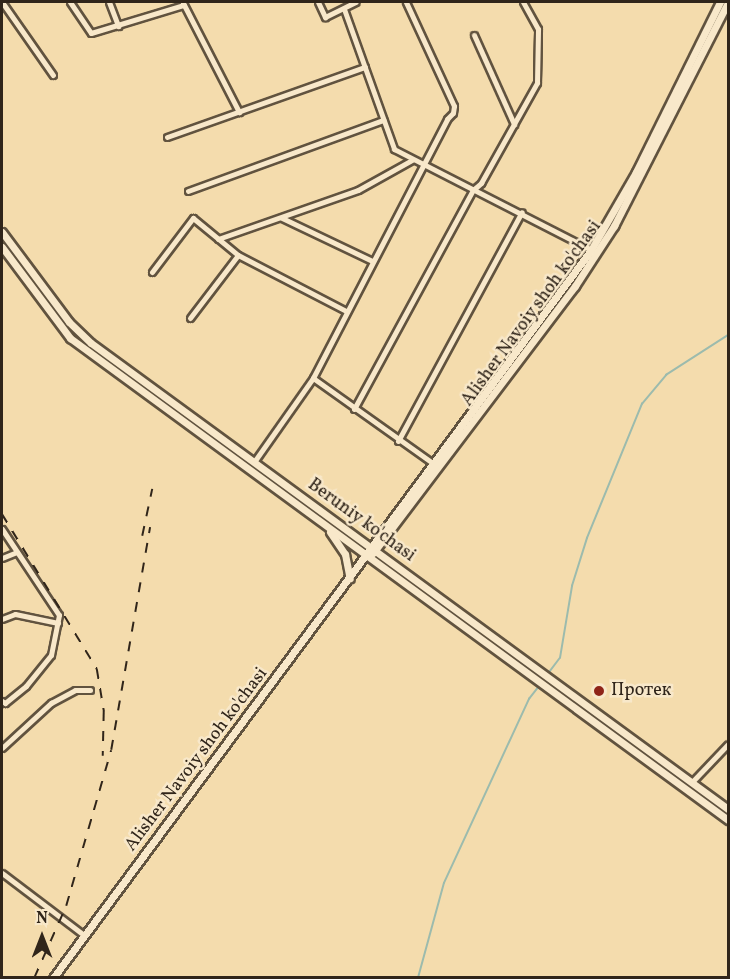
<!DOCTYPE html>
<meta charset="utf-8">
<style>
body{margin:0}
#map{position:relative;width:730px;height:979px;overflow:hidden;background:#f4dcad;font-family:Vollkorn,serif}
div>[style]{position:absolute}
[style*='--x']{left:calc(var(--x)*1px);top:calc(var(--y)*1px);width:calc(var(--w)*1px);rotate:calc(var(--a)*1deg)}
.stream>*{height:1.5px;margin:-0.75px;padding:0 0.75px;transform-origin:0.75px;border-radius:0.75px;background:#9cbbad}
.roads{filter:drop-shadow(2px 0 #61533f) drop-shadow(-2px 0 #61533f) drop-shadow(0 2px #61533f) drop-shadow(0 -2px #61533f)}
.street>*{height:5px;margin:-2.5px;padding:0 2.5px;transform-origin:2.5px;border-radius:2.5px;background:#f8e8ca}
.secondary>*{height:7px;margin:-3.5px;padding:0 3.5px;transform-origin:3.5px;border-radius:3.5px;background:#f8e8ca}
.rail>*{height:1.5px;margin-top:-0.75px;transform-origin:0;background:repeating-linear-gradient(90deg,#30251a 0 10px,transparent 0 20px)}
.dots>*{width:16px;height:16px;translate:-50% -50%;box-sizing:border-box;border:3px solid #f8e8ca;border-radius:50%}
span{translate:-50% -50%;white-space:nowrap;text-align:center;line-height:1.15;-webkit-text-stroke:5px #f8e8ca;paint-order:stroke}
.street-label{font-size:18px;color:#30251a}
.poi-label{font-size:18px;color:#30251a}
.left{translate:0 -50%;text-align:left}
.frame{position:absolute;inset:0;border:3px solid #30251a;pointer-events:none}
.north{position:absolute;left:12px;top:907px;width:60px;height:60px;-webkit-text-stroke:4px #f8e8ca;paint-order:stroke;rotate:0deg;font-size:16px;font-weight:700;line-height:24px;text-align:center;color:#30251a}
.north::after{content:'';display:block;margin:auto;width:21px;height:27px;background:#30251a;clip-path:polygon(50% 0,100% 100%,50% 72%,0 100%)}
</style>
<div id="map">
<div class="stream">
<div style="--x:547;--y:675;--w:21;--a:-53"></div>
<div style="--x:560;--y:658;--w:73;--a:-80.5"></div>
<div style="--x:572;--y:586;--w:50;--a:-72.6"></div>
<div style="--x:587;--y:538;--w:145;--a:-67.7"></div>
<div style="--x:642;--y:404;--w:38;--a:-50"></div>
<div style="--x:666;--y:375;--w:74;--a:-32.8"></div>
<div style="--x:418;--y:978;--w:98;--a:-74.7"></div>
<div style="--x:444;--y:883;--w:203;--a:-65.2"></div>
<div style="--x:529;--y:699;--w:16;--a:-52"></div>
</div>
<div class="roads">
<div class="street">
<div style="--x:2;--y:2;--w:89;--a:55.1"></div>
<div style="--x:70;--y:2;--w:37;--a:56"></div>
<div style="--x:91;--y:33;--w:97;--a:-16.8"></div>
<div style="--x:109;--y:2;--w:26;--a:69"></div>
<div style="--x:318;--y:2;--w:17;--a:65"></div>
<div style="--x:325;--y:17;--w:34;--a:-26"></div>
<div style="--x:183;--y:3;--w:123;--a:62.8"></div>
<div style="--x:344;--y:9;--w:149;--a:70.3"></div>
<div style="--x:394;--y:149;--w:221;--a:27.1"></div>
<div style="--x:474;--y:35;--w:98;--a:65.8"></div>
<div style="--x:167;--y:137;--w:210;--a:-19.5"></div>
<div style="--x:188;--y:191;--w:208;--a:-20"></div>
<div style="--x:282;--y:218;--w:100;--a:25.5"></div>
<div style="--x:218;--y:239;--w:148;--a:-19.3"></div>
<div style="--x:358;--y:190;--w:62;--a:-29.1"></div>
<div style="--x:152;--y:272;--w:68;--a:-52.8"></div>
<div style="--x:193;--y:218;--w:58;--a:39.4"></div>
<div style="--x:238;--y:255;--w:122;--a:27.4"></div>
<div style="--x:190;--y:318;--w:79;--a:-52.7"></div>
<div style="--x:313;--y:378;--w:145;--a:35.4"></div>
<div style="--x:354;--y:409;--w:249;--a:-61.5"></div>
<div style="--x:473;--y:190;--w:11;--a:-41"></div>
<div style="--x:481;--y:183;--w:115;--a:-60.8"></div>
<div style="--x:537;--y:83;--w:54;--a:-88.9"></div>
<div style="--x:538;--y:29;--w:31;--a:-119"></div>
<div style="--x:398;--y:441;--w:260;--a:-61.6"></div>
<div style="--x:254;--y:462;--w:103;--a:-54.9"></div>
<div style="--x:313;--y:378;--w:292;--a:-62.6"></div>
<div style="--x:447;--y:119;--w:8;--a:-45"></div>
<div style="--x:453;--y:113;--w:7;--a:-82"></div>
<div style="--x:454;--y:106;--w:115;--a:-114.8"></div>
<div style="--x:2;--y:529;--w:103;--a:56.5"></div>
<div style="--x:59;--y:615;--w:41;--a:101.3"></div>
<div style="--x:51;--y:655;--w:40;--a:129"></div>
<div style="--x:26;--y:686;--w:27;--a:141"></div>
<div style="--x:5;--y:703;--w:4;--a:-146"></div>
<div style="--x:2;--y:558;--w:16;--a:-22"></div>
<div style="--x:2;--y:619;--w:14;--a:-21"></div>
<div style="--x:15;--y:614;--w:44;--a:11.8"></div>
<div style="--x:2;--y:748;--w:67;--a:-42.6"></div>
<div style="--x:51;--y:703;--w:27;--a:-28"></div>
<div style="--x:75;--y:690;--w:15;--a:0"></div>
<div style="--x:692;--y:782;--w:52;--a:-46.5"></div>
<div style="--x:2;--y:873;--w:103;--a:37.1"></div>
</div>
<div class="secondary">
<div style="--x:2;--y:232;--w:112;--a:53.3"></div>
<div style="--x:69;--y:322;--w:30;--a:44"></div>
<div style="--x:91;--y:343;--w:789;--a:36.19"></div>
<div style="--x:2;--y:247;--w:114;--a:53.2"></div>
<div style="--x:70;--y:338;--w:816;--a:36.22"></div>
<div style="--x:330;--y:532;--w:27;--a:56"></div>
<div style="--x:345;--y:554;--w:25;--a:79"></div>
<div style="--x:373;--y:553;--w:335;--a:-52.9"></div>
<div style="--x:575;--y:286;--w:72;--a:-57"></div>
<div style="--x:614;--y:226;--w:251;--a:-63"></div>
<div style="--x:53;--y:978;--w:905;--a:-53.54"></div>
<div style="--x:591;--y:250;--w:90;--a:-60"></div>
<div style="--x:636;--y:172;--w:190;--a:-63.7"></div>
</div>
</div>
<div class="rail">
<div style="--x:2;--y:514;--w:182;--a:58.5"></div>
<div style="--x:97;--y:669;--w:43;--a:80.5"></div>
<div style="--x:104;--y:711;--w:45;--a:91.3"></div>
<div style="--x:142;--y:536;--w:48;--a:-78"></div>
<div style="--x:34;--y:978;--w:79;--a:-66"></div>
<div style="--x:66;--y:906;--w:162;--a:-73.9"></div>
<div style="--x:111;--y:750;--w:226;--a:-80.1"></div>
</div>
<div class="dots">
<div style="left:599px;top:691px;background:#8f2418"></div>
</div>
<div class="street-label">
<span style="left:532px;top:314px;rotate:-54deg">Alisher Navoiy shoh ko'chasi</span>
<span style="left:361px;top:521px;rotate:36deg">Beruniy ko'chasi</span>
<span style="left:197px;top:760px;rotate:-53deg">Alisher Navoiy shoh ko'chasi</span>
</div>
<div class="poi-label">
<span class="left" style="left:611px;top:691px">Протек</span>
</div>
<div class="frame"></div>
<div class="north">N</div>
</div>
